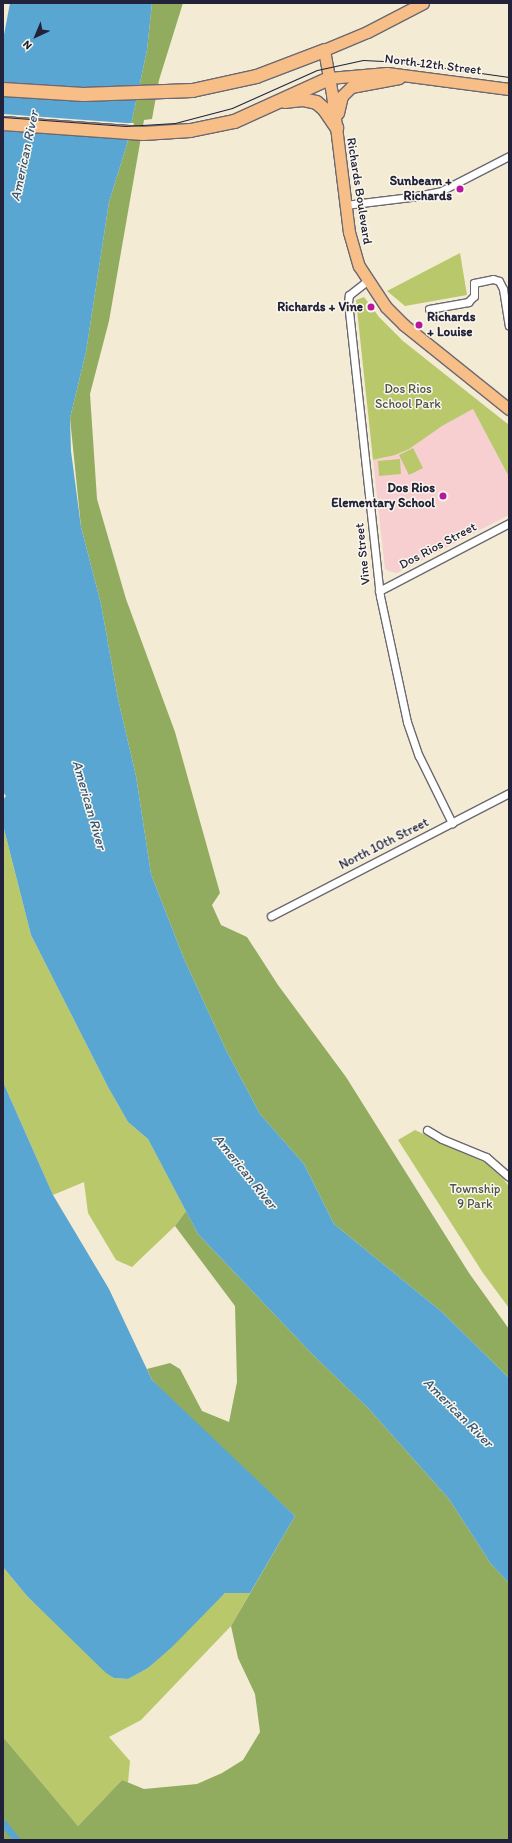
<!DOCTYPE html>
<style>
body{margin:0}
#map{position:relative;width:512px;height:1843px;overflow:hidden;background:#f3ebd4;font-family:Itim,sans-serif}
div>[style]{position:absolute}
[style*='--x']{left:calc(var(--x)*1px);top:calc(var(--y)*1px);width:calc(var(--w)*1px);rotate:calc(var(--a)*1deg)}
.built>*{inset:0;background:#f7cfd1}
.green>*{inset:0;background:#b9c86b}
.forest>*{inset:0;background:#92ac5f}
.water>*{inset:0;background:#5aa6d3}
.pier>*{inset:0;background:#f3ebd4}
.canal>*{height:7px;margin:-3.5px;padding:0 3.5px;transform-origin:3.5px;border-radius:3.5px;background:#5aa6d3}
.roads{filter:drop-shadow(1px 0 #6b6871) drop-shadow(-1px 0 #6b6871) drop-shadow(0 1px #6b6871) drop-shadow(0 -1px #6b6871)}
.street>*{height:7px;margin:-3.5px;padding:0 3.5px;transform-origin:3.5px;border-radius:3.5px;background:#fff}
.primary>*{height:11px;margin:-5.5px;padding:0 5.5px;transform-origin:5.5px;border-radius:5.5px;background:#f7be87}
.highway>*{height:13px;margin:-6.5px;padding:0 6.5px;transform-origin:6.5px;border-radius:6.5px;background:#f7be87}
.tram>*{height:1px;margin:-0.5px;padding:0 0.5px;transform-origin:0.5px;border-radius:0.5px;background:#22223b}
.dots>*{width:11px;height:11px;translate:-50% -50%;box-sizing:border-box;border:2px solid #fbf7ec;border-radius:50%}
span{translate:-50% -50%;white-space:nowrap;text-align:center;line-height:1.15;-webkit-text-stroke:3px #fbf7ec;paint-order:stroke}
.street-label{font-size:13px;color:#22223b}
.poi-label{font-size:13px;color:#22223b;font-weight:700}
.right{translate:-100% -50%;text-align:right}
.left{translate:0 -50%;text-align:left}
.park-label{font-size:13px;color:#4f5449}
.water-label{font-size:14px;color:#385778;font-style:italic}
.frame{position:absolute;inset:0;border:4px solid #22223b;pointer-events:none}
.north{position:absolute;left:16px;top:16px;width:40px;height:40px;-webkit-text-stroke:3px #fbf7ec;paint-order:stroke;rotate:224deg;font-size:11px;font-weight:700;line-height:16px;text-align:center;color:#22223b}
.north::after{content:'';display:block;margin:auto;width:14px;height:18px;background:#22223b;clip-path:polygon(50% 0,100% 100%,50% 72%,0 100%)}
</style>
<div id="map">
<div class="built">
<div style="clip-path:polygon(473px 409px,509px 477px,509px 515px,397px 573px,391px 572px,385px 569px,373px 460px,384px 458px)"></div>
</div>
<div class="green">
<div style="clip-path:polygon(460px 253px,467px 295px,405px 306px,387px 291px)"></div>
<div style="clip-path:polygon(364px 297px,379px 317px,403px 341px,509px 425px,509px 477px,473px 409px,442px 426px,409px 449px,395px 455px,373px 460px,356px 300px)"></div>
<div style="clip-path:polygon(413px 448px,423px 468px,409px 475px,399px 455px)"></div>
<div style="clip-path:polygon(400px 459px,401px 474px,379px 476px,378px 461px)"></div>
<div style="clip-path:polygon(3px 825px,31px 935px,108px 1087px,128px 1122px,148px 1139px,186px 1211px,175px 1226px,132px 1267px,116px 1260px,88px 1213px,84px 1182px,53px 1195px,3px 1082px)"></div>
<div style="clip-path:polygon(415px 1130px,486px 1163px,503px 1178px,509px 1187px,509px 1308px,483px 1273px,398px 1140px)"></div>
<div style="clip-path:polygon(3px 1567px,27px 1596px,114px 1678px,128px 1679px,148px 1668px,225px 1593px,250px 1593px,231px 1626px,141px 1720px,109px 1737px,130px 1761px,128px 1783px,122px 1780px,78px 1826px,3px 1737px)"></div>
</div>
<div class="forest">
<div style="clip-path:polygon(152px 3px,183px 3px,159px 80px,152px 119px,144px 120px,109px 321px,90px 394px,97px 499px,126px 599px,175px 732px,220px 893px,212px 905px,221px 925px,247px 937px,278px 985px,346px 1077px,469px 1273px,509px 1329px,509px 1378px,442px 1312px,334px 1224px,304px 1164px,260px 1114px,226px 1050px,184px 959px,151px 874px,136px 776px,118px 699px,101px 604px,81px 527px,70px 418px,86px 352px,109px 202px,127px 144px,147px 50px)"></div>
<div style="clip-path:polygon(186px 1211px,198px 1234px,313px 1355px,368px 1408px,449px 1499px,491px 1564px,509px 1583px,509px 1840px,3px 1840px,3px 1737px,78px 1826px,122px 1780px,144px 1789px,197px 1784px,222px 1773px,243px 1760px,260px 1732px,255px 1694px,238px 1658px,231px 1626px,295px 1516px,181px 1410px,152px 1380px,147px 1369px,170px 1363px,180px 1369px,202px 1411px,229px 1422px,237px 1382px,235px 1306px,175px 1226px)"></div>
</div>
<div class="water">
<div style="clip-path:polygon(10px 3px,152px 3px,147px 50px,127px 144px,109px 202px,86px 352px,70px 418px,71px 451px,81px 527px,101px 604px,118px 699px,136px 776px,151px 874px,184px 959px,226px 1050px,260px 1114px,304px 1164px,334px 1224px,442px 1312px,509px 1378px,509px 1583px,491px 1564px,449px 1499px,368px 1408px,313px 1355px,198px 1234px,148px 1139px,128px 1122px,108px 1087px,31px 935px,3px 825px,3px 800px,6px 796px,3px 792px,3px 40px)"></div>
<div style="clip-path:polygon(3px 1082px,53px 1195px,109px 1289px,152px 1380px,295px 1516px,250px 1593px,225px 1593px,172px 1647px,148px 1668px,128px 1679px,114px 1678px,106px 1673px,27px 1596px,3px 1567px)"></div>
</div>
<div class="pier">
<div style="clip-path:polygon(3px 114px,126px 123px,134px 123px,130px 140px,3px 130px)"></div>
</div>
<div class="canal">
<div style="--x:3;--y:1823;--w:22;--a:51"></div>
</div>
<div class="roads">
<div class="street">
<div style="--x:345;--y:205;--w:66;--a:-6.9"></div>
<div style="--x:411;--y:197;--w:31;--a:-11"></div>
<div style="--x:441;--y:191;--w:76;--a:-27.2"></div>
<div style="--x:367;--y:281;--w:23;--a:142"></div>
<div style="--x:349;--y:295;--w:7;--a:98"></div>
<div style="--x:348;--y:302;--w:296;--a:83.8"></div>
<div style="--x:380;--y:596;--w:129;--a:77.9"></div>
<div style="--x:407;--y:722;--w:36;--a:71"></div>
<div style="--x:419;--y:756;--w:75;--a:63.8"></div>
<div style="--x:429;--y:309;--w:40;--a:-10"></div>
<div style="--x:468;--y:302;--w:8;--a:-45"></div>
<div style="--x:474;--y:296;--w:13;--a:-90"></div>
<div style="--x:474;--y:283;--w:19;--a:-12"></div>
<div style="--x:493;--y:279;--w:6;--a:18"></div>
<div style="--x:499;--y:281;--w:9;--a:63"></div>
<div style="--x:503;--y:289;--w:37;--a:81"></div>
<div style="--x:379;--y:591;--w:147;--a:-27.6"></div>
<div style="--x:271;--y:916;--w:268;--a:-27.3"></div>
<div style="--x:427;--y:1130;--w:17;--a:31"></div>
<div style="--x:442;--y:1139;--w:48;--a:22.2"></div>
<div style="--x:486;--y:1157;--w:30;--a:41"></div>
</div>
<div class="primary">
<div style="--x:423;--y:3;--w:63;--a:152.6"></div>
<div style="--x:367;--y:32;--w:47;--a:157.3"></div>
<div style="--x:324;--y:50;--w:45;--a:79.7"></div>
<div style="--x:332;--y:94;--w:139;--a:83"></div>
<div style="--x:349;--y:232;--w:35;--a:74"></div>
<div style="--x:359;--y:266;--w:49;--a:56.6"></div>
<div style="--x:386;--y:307;--w:25;--a:45"></div>
<div style="--x:404;--y:325;--w:134;--a:38.7"></div>
<div style="--x:329;--y:78;--w:58;--a:-4.9"></div>
<div style="--x:387;--y:73;--w:123;--a:7.5"></div>
<div style="--x:338;--y:113;--w:17;--a:-77"></div>
<div style="--x:342;--y:96;--w:13;--a:-45"></div>
<div style="--x:351;--y:87;--w:49;--a:-10.6"></div>
</div>
<div class="highway">
<div style="--x:3;--y:89;--w:80;--a:3.6"></div>
<div style="--x:83;--y:94;--w:109;--a:-2.1"></div>
<div style="--x:192;--y:90;--w:66;--a:-12.3"></div>
<div style="--x:256;--y:76;--w:73;--a:-20.9"></div>
<div style="--x:284;--y:101;--w:18;--a:-6"></div>
<div style="--x:302;--y:99;--w:14;--a:12"></div>
<div style="--x:316;--y:102;--w:11;--a:41"></div>
<div style="--x:324;--y:109;--w:22;--a:56"></div>
<div style="--x:3;--y:123;--w:140;--a:4.1"></div>
<div style="--x:143;--y:133;--w:47;--a:-3.7"></div>
<div style="--x:190;--y:130;--w:45;--a:-11.6"></div>
<div style="--x:234;--y:121;--w:104;--a:-24.4"></div>
</div>
</div>
<div class="tram">
<div style="--x:3;--y:117;--w:123;--a:4.2"></div>
<div style="--x:126;--y:126;--w:49;--a:-3.5"></div>
<div style="--x:175;--y:123;--w:59;--a:-14.7"></div>
<div style="--x:232;--y:108;--w:93;--a:-24.1"></div>
<div style="--x:317;--y:70;--w:47;--a:-12.3"></div>
<div style="--x:363;--y:60;--w:40;--a:2.9"></div>
<div style="--x:403;--y:62;--w:107;--a:8.1"></div>
</div>
<div class="dots">
<div style="left:460px;top:189px;background:#b5179e"></div>
<div style="left:371px;top:307px;background:#b5179e"></div>
<div style="left:419px;top:325px;background:#b5179e"></div>
<div style="left:443px;top:496px;background:#b5179e"></div>
</div>
<div class="street-label">
<span style="left:433px;top:65px;rotate:7deg">North 12th Street</span>
<span style="left:359px;top:191px;rotate:81deg">Richards Boulevard</span>
<span style="left:438px;top:546px;rotate:-28deg">Dos Rios Street</span>
<span style="left:363px;top:554px;rotate:-96deg">Vine Street</span>
<span style="left:384px;top:844px;rotate:-27deg">North 10th Street</span>
</div>
<div class="poi-label">
<span class="right" style="left:452px;top:189px">Sunbeam +<br>Richards</span>
<span class="right" style="left:363px;top:307px">Richards + Vine</span>
<span class="left" style="left:427px;top:325px">Richards<br>+ Louise</span>
<span class="right" style="left:435px;top:496px">Dos Rios<br>Elementary School</span>
</div>
<div class="park-label">
<span style="left:408px;top:397px">Dos Rios<br>School Park</span>
<span style="left:475px;top:1197px">Township<br>9 Park</span>
</div>
<div class="water-label">
<span style="left:25px;top:156px;rotate:-78deg">American River</span>
<span style="left:89px;top:805px;rotate:74deg">American River</span>
<span style="left:245px;top:1172px;rotate:51deg">American River</span>
<span style="left:458px;top:1413px;rotate:45deg">American River</span>
</div>
<div class="frame"></div>
<div class="north">N</div>
</div>
